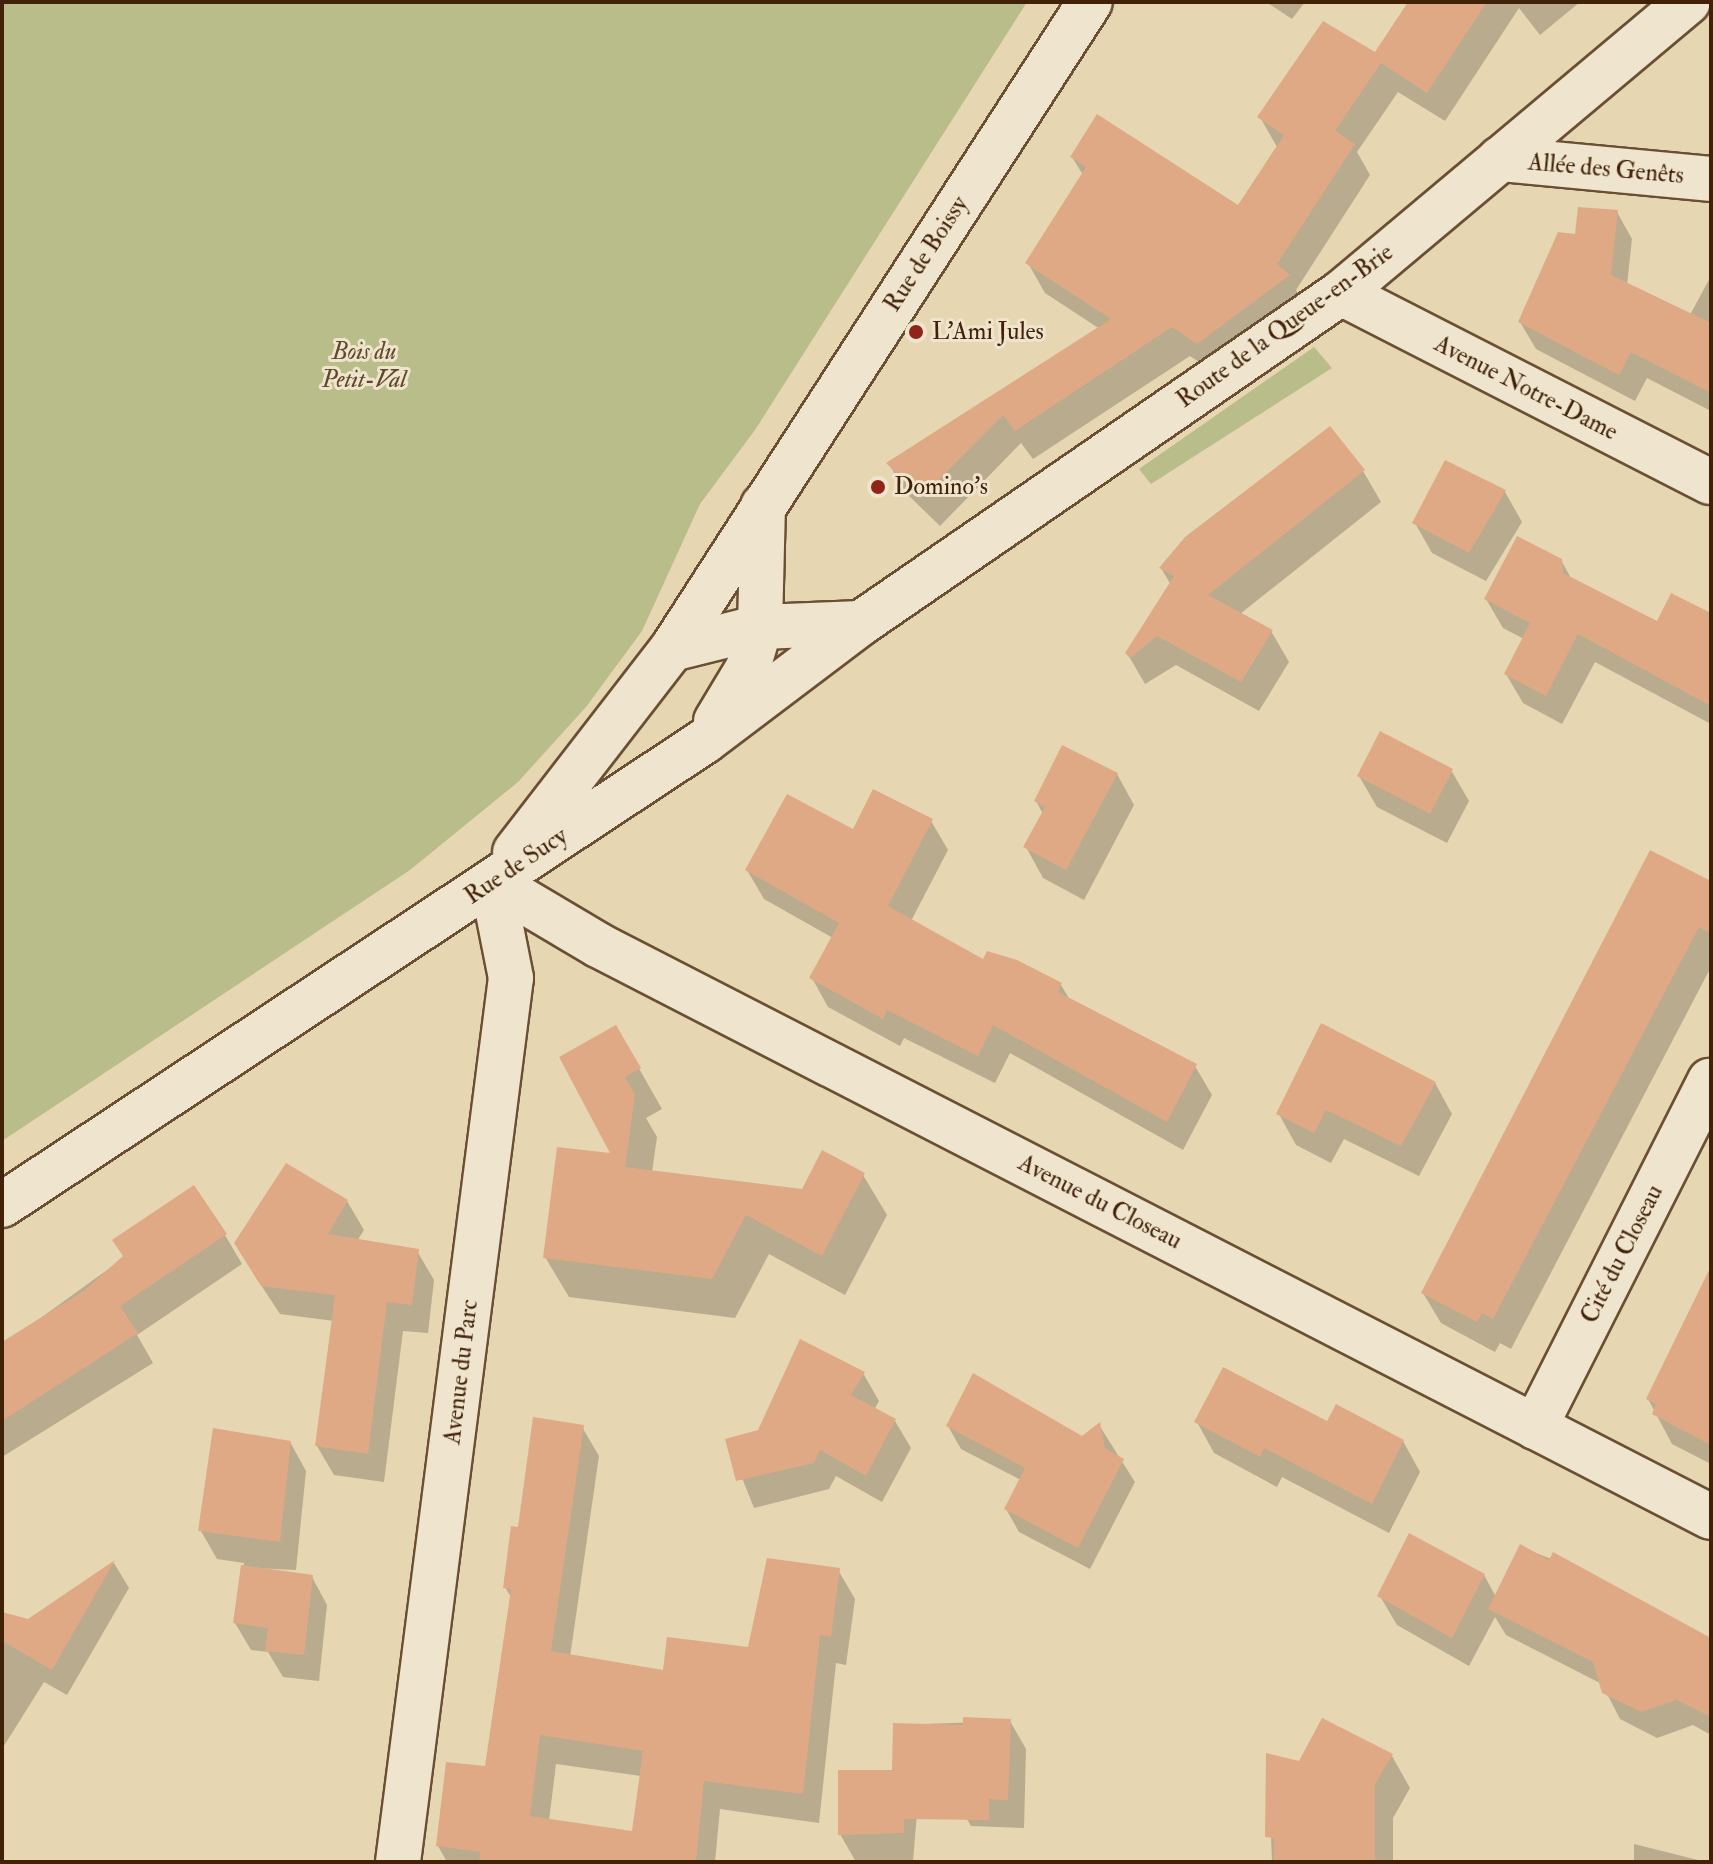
<!DOCTYPE html>
<meta charset="utf-8">
<style>
body{margin:0}
#map{position:relative;width:1713px;height:1864px;overflow:hidden;background:#e6d6b2;font-family:"IM FELL Double Pica",serif}
div>[style]{position:absolute}
[style*='--x']{left:calc(var(--x)*1px);top:calc(var(--y)*1px);width:calc(var(--w)*1px);rotate:calc(var(--a)*1deg)}
.green>*{inset:0;background:#b9bd89}
.shadow>*{inset:0;background:#0003}
.building>*{inset:0;background:#e0a986}
.roads{filter:drop-shadow(2px 0 #6a4f33) drop-shadow(-2px 0 #6a4f33) drop-shadow(0 2px #6a4f33) drop-shadow(0 -2px #6a4f33)}
.street>*{height:44px;margin:-22px;padding:0 22px;transform-origin:22px;border-radius:22px;background:#efe4cd}
.secondary>*{height:44px;margin:-22px;padding:0 22px;transform-origin:22px;border-radius:22px;background:#efe4cd}
.dots>*{width:22px;height:22px;translate:-50% -50%;box-sizing:border-box;border:4px solid #efe4cd;border-radius:50%}
span{translate:-50% -50%;white-space:nowrap;text-align:center;line-height:1.15;-webkit-text-stroke:6px #efe4cd;paint-order:stroke}
.street-label{font-size:24px;color:#412209}
.poi-label{font-size:24px;color:#412209}
.left{translate:0 -50%;text-align:left}
.park-label{font-size:24px;color:#5f4929;font-style:italic}
.frame{position:absolute;inset:0;border:4px solid #412209;pointer-events:none}
</style>
<div id="map">
<div class="green">
<div style="clip-path:polygon(2px 2px,1027px 2px,755px 430px,700px 504px,642px 631px,586px 707px,518px 782px,410px 870px,2px 1141px)"></div>
<div style="clip-path:polygon(1314px 347px,1332px 368px,1151px 484px,1139px 469px)"></div>
</div>
<div class="shadow">
<div style="clip-path:polygon(1266px 2px,1305px 2px,1292px 19px)"></div>
<div style="clip-path:polygon(1410px 2px,1580px 2px,1540px 35px,1519px 8px,1445px 121px,1398px 92px,1357px 152px,1370px 175px,1296px 290px,1305px 305px,1214px 372px,1190px 356px,1033px 459px,1021px 443px,940px 526px,906px 493px,889px 464px,1100px 329px,1045px 293px,1028px 263px,1083px 175px,1072px 157px,1239px 207px,1277px 147px,1260px 117px,1375px 55px)"></div>
<div style="clip-path:polygon(1617px 212px,1632px 239px,1627px 285px,1690px 315px,1711px 276px,1711px 411px,1647px 378px,1635px 401px,1536px 349px,1520px 322px,1577px 236px)"></div>
<div style="clip-path:polygon(1446px 463px,1505px 492px,1522px 522px,1486px 581px,1432px 553px,1415px 523px)"></div>
<div style="clip-path:polygon(1363px 471px,1381px 502px,1240px 614px,1271px 631px,1289px 662px,1259px 711px,1176px 665px,1145px 684px,1127px 653px,1171px 585px,1161px 568px)"></div>
<div style="clip-path:polygon(1561px 560px,1572px 580px,1658px 623px,1711px 616px,1711px 724px,1595px 662px,1562px 724px,1523px 703px,1506px 674px,1524px 639px,1503px 628px,1486px 599px)"></div>
<div style="clip-path:polygon(1451px 770px,1469px 801px,1447px 843px,1377px 807px,1359px 776px)"></div>
<div style="clip-path:polygon(1117px 774px,1134px 805px,1084px 900px,1043px 878px,1026px 847px,1043px 814px,1036px 801px)"></div>
<div style="clip-path:polygon(931px 821px,948px 850px,911px 921px,984px 962px,1061px 985px,1070px 1000px,1195px 1066px,1212px 1095px,1183px 1150px,1010px 1053px,995px 1083px,904px 1038px,900px 1046px,828px 1007px,812px 978px,833px 938px,764px 899px,747px 870px,854px 831px)"></div>
<div style="clip-path:polygon(1711px 884px,1711px 967px,1511px 1349px,1500px 1343px,1495px 1352px,1441px 1323px,1423px 1293px)"></div>
<div style="clip-path:polygon(616px 1028px,662px 1109px,646px 1118px,657px 1137px,652px 1172px,803px 1191px,863px 1175px,887px 1215px,845px 1295px,769px 1254px,735px 1318px,569px 1297px,545px 1257px,613px 1156px)"></div>
<div style="clip-path:polygon(1435px 1083px,1452px 1114px,1419px 1176px,1344px 1139px,1331px 1163px,1296px 1145px,1279px 1114px)"></div>
<div style="clip-path:polygon(347px 1201px,364px 1230px,357px 1241px,417px 1251px,434px 1280px,428px 1333px,403px 1331px,384px 1482px,334px 1475px,317px 1446px,334px 1321px,280px 1314px,253px 1273px)"></div>
<div style="clip-path:polygon(225px 1235px,242px 1264px,137px 1335px,153px 1363px,2px 1457px,2px 1346px,125px 1257px)"></div>
<div style="clip-path:polygon(1711px 1270px,1711px 1464px,1672px 1444px,1648px 1399px)"></div>
<div style="clip-path:polygon(863px 1373px,879px 1401px,874px 1410px,895px 1421px,911px 1448px,882px 1502px,836px 1476px,829px 1489px,754px 1508px,727px 1440px,759px 1431px)"></div>
<div style="clip-path:polygon(1197px 1422px,1328px 1424px,1403px 1441px,1420px 1472px,1389px 1533px,1282px 1477px,1277px 1487px,1214px 1453px)"></div>
<div style="clip-path:polygon(1099px 1425px,1135px 1482px,1090px 1569px,1019px 1532px,1006px 1509px,1021px 1480px,961px 1449px,948px 1426px,1082px 1438px)"></div>
<div style="clip-path:polygon(582px 1427px,599px 1456px,570px 1657px,664px 1672px,749px 1649px,838px 1570px,855px 1599px,846px 1665px,836px 1663px,819px 1823px,720px 1809px,715px 1862px,595px 1862px,634px 1833px,641px 1776px,556px 1764px,548px 1829px,558px 1862px,447px 1862px,438px 1846px,486px 1768px,512px 1599px,505px 1587px,520px 1530px)"></div>
<div style="clip-path:polygon(290px 1442px,306px 1471px,296px 1570px,252px 1568px,312px 1577px,327px 1605px,319px 1681px,283px 1677px,268px 1652px,251px 1650px,235px 1623px,244px 1563px,217px 1559px,201px 1531px)"></div>
<div style="clip-path:polygon(1521px 1547px,1597px 1577px,1711px 1656px,1711px 1735px,1693px 1725px,1657px 1738px,1620px 1719px,1602px 1684px,1506px 1635px,1495px 1617px,1469px 1666px,1397px 1625px,1380px 1596px,1484px 1575px,1496px 1597px)"></div>
<div style="clip-path:polygon(114px 1563px,129px 1588px,67px 1695px,44px 1682px,2px 1749px,2px 1614px,28px 1621px)"></div>
<div style="clip-path:polygon(1010px 1721px,1026px 1749px,1024px 1828px,971px 1826px,957px 1802px,918px 1801px,913px 1861px,856px 1862px,840px 1834px,894px 1772px,895px 1725px)"></div>
<div style="clip-path:polygon(1268px 1756px,1301px 1763px,1392px 1756px,1410px 1788px,1393px 1818px,1393px 1862px,1272px 1862px)"></div>
<div style="clip-path:polygon(1634px 1844px,1706px 1862px,1634px 1862px)"></div>
</div>
<div class="building">
<div style="clip-path:polygon(1408px 2px,1487px 2px,1427px 93px,1381px 63px,1335px 131px,1355px 144px,1277px 264px,1290px 275px,1197px 344px,1172px 327px,1015px 431px,1003px 415px,922px 497px,886px 463px,1111px 319px,1025px 263px,1086px 167px,1070px 157px,1097px 114px,1238px 205px,1284px 135px,1257px 117px,1323px 21px,1375px 52px)"></div>
<div style="clip-path:polygon(1578px 207px,1618px 210px,1611px 275px,1711px 323px,1711px 393px,1631px 352px,1619px 375px,1518px 322px,1558px 232px,1575px 234px)"></div>
<div style="clip-path:polygon(1330px 426px,1365px 470px,1208px 595px,1273px 630px,1241px 682px,1157px 636px,1130px 658px,1125px 653px,1174px 576px,1159px 568px,1185px 537px)"></div>
<div style="clip-path:polygon(1445px 460px,1506px 490px,1469px 553px,1412px 523px)"></div>
<div style="clip-path:polygon(1517px 536px,1562px 559px,1563px 573px,1657px 621px,1671px 593px,1711px 613px,1711px 706px,1578px 634px,1546px 696px,1504px 674px,1530px 623px,1484px 599px)"></div>
<div style="clip-path:polygon(1380px 731px,1453px 769px,1430px 814px,1357px 776px)"></div>
<div style="clip-path:polygon(1062px 745px,1118px 773px,1066px 870px,1023px 847px,1045px 807px,1034px 801px)"></div>
<div style="clip-path:polygon(873px 789px,933px 819px,888px 906px,983px 959px,987px 951px,1017px 960px,1062px 983px,1058px 992px,1197px 1064px,1167px 1122px,993px 1025px,978px 1056px,887px 1010px,883px 1019px,809px 978px,839px 923px,745px 870px,787px 794px,853px 829px)"></div>
<div style="clip-path:polygon(1650px 850px,1711px 881px,1711px 934px,1699px 927px,1493px 1319px,1482px 1313px,1477px 1322px,1421px 1293px)"></div>
<div style="clip-path:polygon(1321px 1023px,1436px 1082px,1401px 1146px,1326px 1110px,1314px 1133px,1276px 1114px)"></div>
<div style="clip-path:polygon(616px 1025px,641px 1068px,625px 1077px,635px 1095px,625px 1167px,802px 1189px,822px 1150px,865px 1173px,822px 1256px,746px 1215px,712px 1279px,543px 1258px,557px 1147px,610px 1153px,559px 1057px)"></div>
<div style="clip-path:polygon(286px 1163px,348px 1200px,328px 1234px,419px 1249px,412px 1305px,387px 1302px,368px 1454px,315px 1446px,335px 1295px,261px 1286px,234px 1243px)"></div>
<div style="clip-path:polygon(194px 1185px,227px 1234px,120px 1306px,138px 1333px,2px 1421px,2px 1342px,85px 1290px,123px 1256px,112px 1240px)"></div>
<div style="clip-path:polygon(1711px 1266px,1711px 1445px,1652px 1414px,1656px 1404px,1646px 1399px)"></div>
<div style="clip-path:polygon(800px 1339px,865px 1372px,851px 1395px,896px 1419px,866px 1476px,820px 1450px,814px 1463px,736px 1481px,725px 1439px,758px 1430px)"></div>
<div style="clip-path:polygon(1223px 1367px,1327px 1421px,1336px 1404px,1404px 1440px,1372px 1504px,1264px 1448px,1260px 1457px,1194px 1422px)"></div>
<div style="clip-path:polygon(973px 1373px,1082px 1436px,1100px 1422px,1105px 1448px,1124px 1459px,1078px 1548px,1004px 1509px,1025px 1468px,946px 1426px)"></div>
<div style="clip-path:polygon(evenodd,533px 1417px,584px 1425px,551px 1651px,663px 1670px,667px 1637px,748px 1647px,767px 1558px,840px 1568px,831px 1637px,820px 1635px,803px 1794px,704px 1781px,696px 1862px,479px 1862px,480px 1852px,436px 1846px,446px 1762px,485px 1766px,511px 1589px,503px 1588px,511px 1526px,518px 1527px,533px 1417px,540px 1735px,643px 1751px,632px 1831px,530px 1816px,540px 1735px)"></div>
<div style="clip-path:polygon(213px 1428px,291px 1441px,280px 1542px,198px 1531px)"></div>
<div style="clip-path:polygon(1409px 1533px,1485px 1574px,1452px 1638px,1377px 1596px)"></div>
<div style="clip-path:polygon(1520px 1544px,1549px 1560px,1553px 1552px,1711px 1638px,1711px 1717px,1677px 1700px,1641px 1712px,1602px 1693px,1593px 1662px,1488px 1609px)"></div>
<div style="clip-path:polygon(115px 1560px,52px 1670px,2px 1641px,2px 1612px,28px 1619px)"></div>
<div style="clip-path:polygon(241px 1565px,313px 1575px,304px 1655px,265px 1651px,268px 1628px,233px 1623px)"></div>
<div style="clip-path:polygon(963px 1717px,1011px 1719px,1008px 1800px,989px 1799px,989px 1820px,904px 1819px,904px 1833px,838px 1835px,838px 1770px,892px 1770px,893px 1723px,963px 1725px)"></div>
<div style="clip-path:polygon(1322px 1718px,1393px 1754px,1375px 1784px,1375px 1862px,1274px 1862px,1274px 1838px,1265px 1837px,1266px 1753px,1299px 1761px)"></div>
</div>
<div class="roads">
<div class="street">
<div style="--x:1500;--y:159;--w:212;--a:5.4"></div>
<div style="--x:1341;--y:293;--w:415;--a:27.1"></div>
<div style="--x:492;--y:882;--w:123;--a:30.7"></div>
<div style="--x:598;--y:945;--w:1251;--a:27.2"></div>
<div style="--x:1535;--y:1427;--w:388;--a:-63.2"></div>
<div style="--x:398;--y:1862;--w:891;--a:-82.72"></div>
<div style="--x:511;--y:978;--w:98;--a:-101.2"></div>
</div>
<div class="secondary">
<div style="--x:672;--y:649;--w:91;--a:-14"></div>
<div style="--x:760;--y:627;--w:101;--a:-2.3"></div>
<div style="--x:716;--y:721;--w:62;--a:-58.9"></div>
<div style="--x:748;--y:668;--w:43;--a:-73.7"></div>
<div style="--x:760;--y:627;--w:121;--a:-88.6"></div>
<div style="--x:515;--y:852;--w:257;--a:-52.3"></div>
<div style="--x:672;--y:649;--w:770;--a:-57.14"></div>
<div style="--x:2;--y:1205;--w:842;--a:-33.43"></div>
<div style="--x:705;--y:741;--w:196;--a:-37.1"></div>
<div style="--x:861;--y:623;--w:582;--a:-34.51"></div>
<div style="--x:1341;--y:293;--w:453;--a:-40"></div>
</div>
</div>
<div class="dots">
<div style="left:916px;top:332px;background:#8f2418"></div>
<div style="left:878px;top:487px;background:#8f2418"></div>
</div>
<div class="street-label">
<span style="left:1606px;top:169px;rotate:5deg">Allée des Genêts</span>
<span style="left:926px;top:254px;rotate:-57deg">Rue de Boissy</span>
<span style="left:1285px;top:326px;rotate:-36deg">Route de la Queue-en-Brie</span>
<span style="left:1526px;top:388px;rotate:27deg">Avenue Notre-Dame</span>
<span style="left:516px;top:866px;rotate:-34deg">Rue de Sucy</span>
<span style="left:1100px;top:1202px;rotate:27deg">Avenue du Closeau</span>
<span style="left:1622px;top:1254px;rotate:-63deg">Cité du Closeau</span>
<span style="left:461px;top:1372px;rotate:-83deg">Avenue du Parc</span>
</div>
<div class="poi-label">
<span class="left" style="left:932px;top:332px">L'Ami Jules</span>
<span class="left" style="left:894px;top:487px">Domino's</span>
</div>
<div class="park-label">
<span style="left:364px;top:366px">Bois du<br>Petit-Val</span>
</div>
<div class="frame"></div>
</div>
